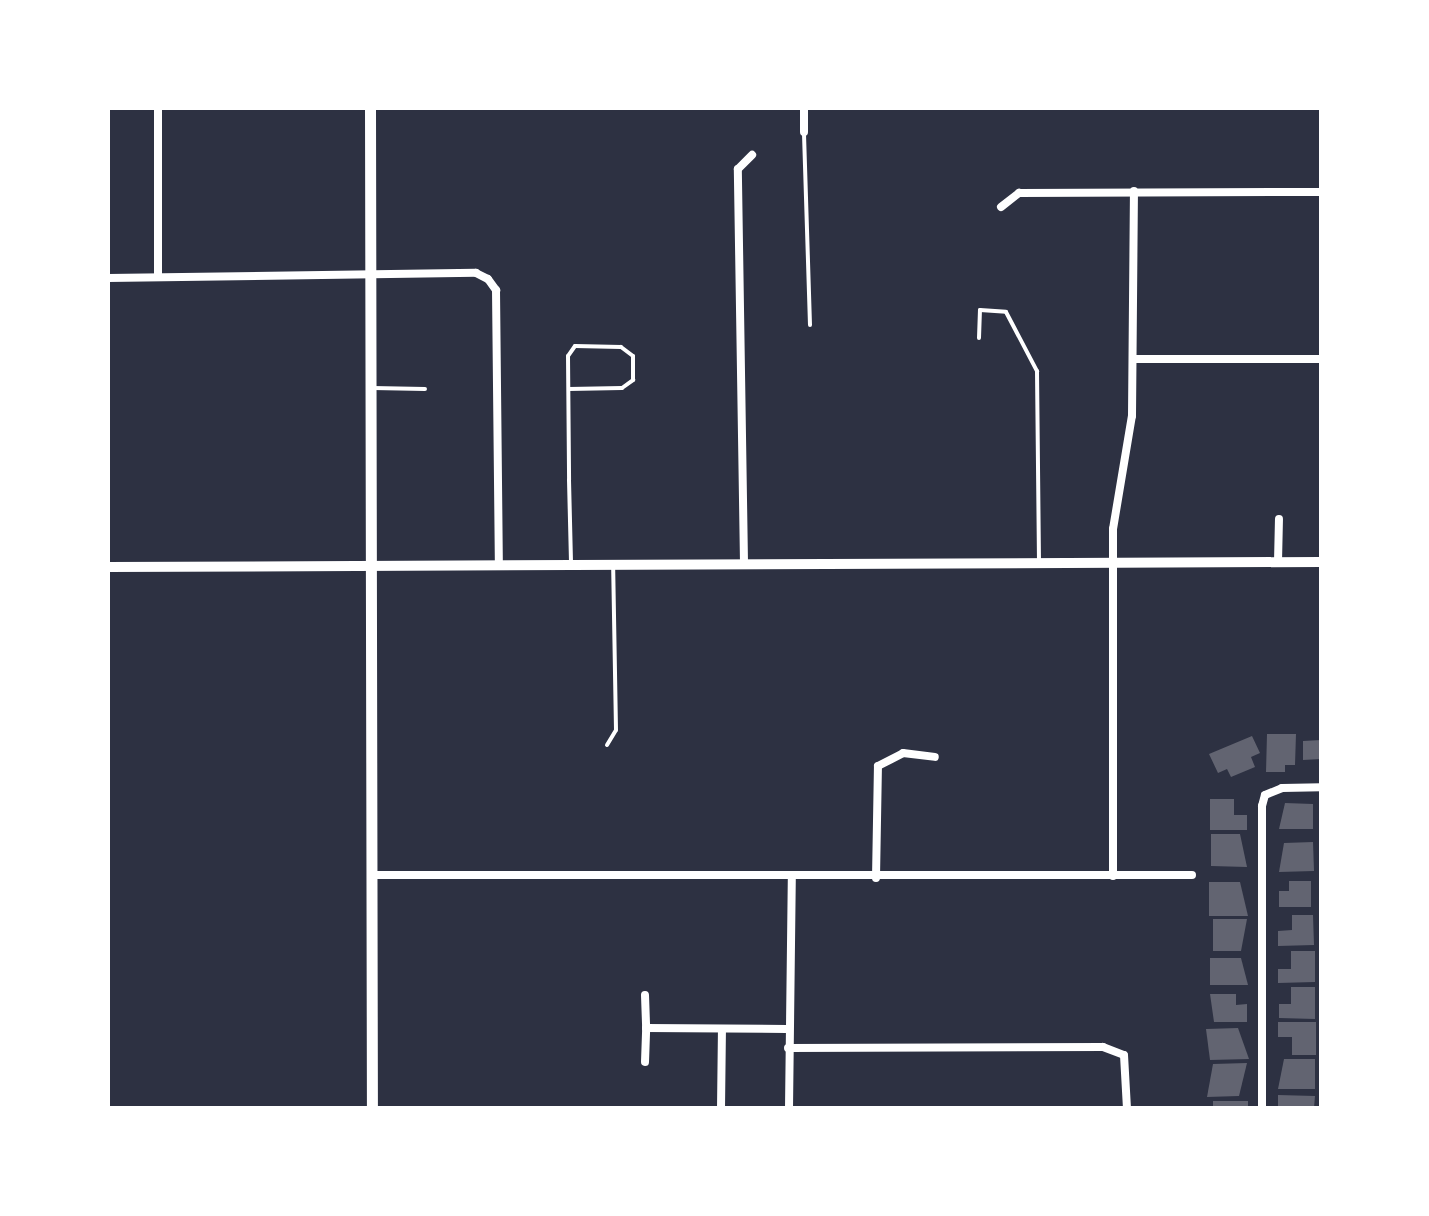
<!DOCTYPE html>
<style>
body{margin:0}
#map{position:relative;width:1429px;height:1216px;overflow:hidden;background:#2d3142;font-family:"PT Sans",sans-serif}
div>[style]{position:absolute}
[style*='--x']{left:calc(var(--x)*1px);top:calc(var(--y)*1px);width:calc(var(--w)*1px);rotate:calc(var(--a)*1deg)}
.building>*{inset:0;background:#626471}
.service>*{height:4px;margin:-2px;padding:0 2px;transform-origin:2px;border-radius:2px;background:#fff}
.minor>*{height:8px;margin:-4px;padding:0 4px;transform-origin:4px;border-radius:4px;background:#fff}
.tertiary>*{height:10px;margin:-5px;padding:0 5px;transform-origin:5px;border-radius:5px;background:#fff}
.secondary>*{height:11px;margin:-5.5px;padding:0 5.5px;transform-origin:5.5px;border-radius:5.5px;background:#fff}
span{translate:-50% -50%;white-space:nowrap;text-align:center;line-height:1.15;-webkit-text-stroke:6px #fff;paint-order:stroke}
.frame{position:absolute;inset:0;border:110px solid #fff;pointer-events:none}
</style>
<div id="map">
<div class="building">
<div style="clip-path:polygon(1267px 734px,1296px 734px,1295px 765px,1285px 765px,1285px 772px,1266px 772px)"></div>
<div style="clip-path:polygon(1252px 736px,1260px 753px,1251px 757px,1255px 767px,1231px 777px,1227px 769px,1218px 773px,1209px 754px)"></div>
<div style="clip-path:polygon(1321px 740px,1321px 759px,1303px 760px,1303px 741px)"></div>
<div style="clip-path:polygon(1210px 799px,1234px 799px,1234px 815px,1247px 815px,1247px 830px,1210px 830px)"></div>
<div style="clip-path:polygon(1285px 803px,1313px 804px,1313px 829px,1279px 829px)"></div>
<div style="clip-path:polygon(1211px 834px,1240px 834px,1247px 867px,1211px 866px)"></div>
<div style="clip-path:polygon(1313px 842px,1314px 871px,1279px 872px,1284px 843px)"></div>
<div style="clip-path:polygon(1289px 881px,1311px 881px,1311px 907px,1279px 907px,1279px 891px,1289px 891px)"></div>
<div style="clip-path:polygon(1209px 882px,1240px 882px,1248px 916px,1209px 916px)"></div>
<div style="clip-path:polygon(1292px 915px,1313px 915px,1314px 945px,1278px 946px,1278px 931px,1292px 930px)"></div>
<div style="clip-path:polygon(1213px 919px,1247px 919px,1241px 951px,1213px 951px)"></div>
<div style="clip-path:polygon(1291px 951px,1315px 951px,1315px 982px,1278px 983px,1278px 969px,1291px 969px)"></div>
<div style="clip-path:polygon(1210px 958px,1241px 958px,1248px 985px,1210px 985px)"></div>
<div style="clip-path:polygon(1291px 987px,1315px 987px,1315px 1019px,1279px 1018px,1279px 1004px,1291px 1004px)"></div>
<div style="clip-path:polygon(1210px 994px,1236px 994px,1236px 1005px,1247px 1004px,1247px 1022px,1214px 1022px)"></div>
<div style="clip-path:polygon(1278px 1022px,1316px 1022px,1316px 1055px,1292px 1055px,1292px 1037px,1278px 1037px)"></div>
<div style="clip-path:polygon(1238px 1028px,1249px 1059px,1210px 1060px,1206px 1029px)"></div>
<div style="clip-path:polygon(1284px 1059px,1315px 1059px,1315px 1089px,1278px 1089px)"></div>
<div style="clip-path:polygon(1247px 1063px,1239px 1096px,1207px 1097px,1213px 1064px)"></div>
<div style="clip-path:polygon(1278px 1095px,1315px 1096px,1314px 1108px,1278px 1108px)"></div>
<div style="clip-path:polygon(1213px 1101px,1248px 1101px,1248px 1108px,1213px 1108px)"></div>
</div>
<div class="service">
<div style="--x:804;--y:134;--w:191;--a:88.2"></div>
<div style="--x:979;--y:338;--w:28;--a:-88"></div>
<div style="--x:980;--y:310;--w:26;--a:4"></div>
<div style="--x:1006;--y:312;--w:67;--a:62.3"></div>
<div style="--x:1037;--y:371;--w:191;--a:89.4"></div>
<div style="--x:373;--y:388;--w:52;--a:1.1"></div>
<div style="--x:569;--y:389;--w:53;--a:-1.1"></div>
<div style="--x:622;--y:388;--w:14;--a:-36"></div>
<div style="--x:633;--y:380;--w:24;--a:-90"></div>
<div style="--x:633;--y:356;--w:15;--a:-143"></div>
<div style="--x:621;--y:347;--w:46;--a:-178.8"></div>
<div style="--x:575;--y:346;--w:12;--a:125"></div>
<div style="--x:568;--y:356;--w:124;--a:89.5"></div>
<div style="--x:569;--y:480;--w:84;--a:88.6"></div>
<div style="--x:607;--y:745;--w:17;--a:-59"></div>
<div style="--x:616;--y:730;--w:164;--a:-91"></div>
</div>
<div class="minor">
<div style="--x:804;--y:132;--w:24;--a:-90"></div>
<div style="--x:1001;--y:207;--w:23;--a:-38"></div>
<div style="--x:1019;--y:193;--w:302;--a:-0.2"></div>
<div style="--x:158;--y:277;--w:169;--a:-90"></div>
<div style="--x:108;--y:278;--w:368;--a:-0.8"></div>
<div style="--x:476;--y:273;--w:13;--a:27"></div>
<div style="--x:488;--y:279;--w:14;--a:54"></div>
<div style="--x:496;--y:290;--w:274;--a:89.4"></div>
<div style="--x:1135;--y:359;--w:186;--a:0"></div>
<div style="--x:1278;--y:562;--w:43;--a:-88.7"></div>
<div style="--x:744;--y:563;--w:394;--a:-90.9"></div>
<div style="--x:738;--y:169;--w:20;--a:-45"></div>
<div style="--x:372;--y:875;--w:820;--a:0"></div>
<div style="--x:1113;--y:876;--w:347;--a:-90"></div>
<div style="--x:1113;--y:529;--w:115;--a:-80.5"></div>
<div style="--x:1132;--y:416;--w:225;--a:-89.5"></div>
<div style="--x:876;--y:878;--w:112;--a:-89"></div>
<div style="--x:878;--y:766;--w:28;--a:-27"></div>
<div style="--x:903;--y:753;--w:32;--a:7"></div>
<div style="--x:645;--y:995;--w:33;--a:88"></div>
<div style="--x:646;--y:1028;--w:141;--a:0.4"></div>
<div style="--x:788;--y:1048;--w:315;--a:-0.2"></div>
<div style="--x:1103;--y:1047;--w:22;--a:21"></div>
<div style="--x:1124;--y:1055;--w:53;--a:86.8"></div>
<div style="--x:645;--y:1062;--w:34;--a:-88"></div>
<div style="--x:721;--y:1108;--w:78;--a:-89.3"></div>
<div style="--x:789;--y:1108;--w:231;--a:-89.3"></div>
<div style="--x:1262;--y:1108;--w:302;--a:-90"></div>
<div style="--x:1262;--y:806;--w:11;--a:-75"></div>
<div style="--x:1265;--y:795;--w:18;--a:-22"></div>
<div style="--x:1282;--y:788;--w:39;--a:-1"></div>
</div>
<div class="tertiary">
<div style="--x:108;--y:567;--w:1213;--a:-0.24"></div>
</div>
<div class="secondary">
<div style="--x:370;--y:108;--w:1000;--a:89.89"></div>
</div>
<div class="frame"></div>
</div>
